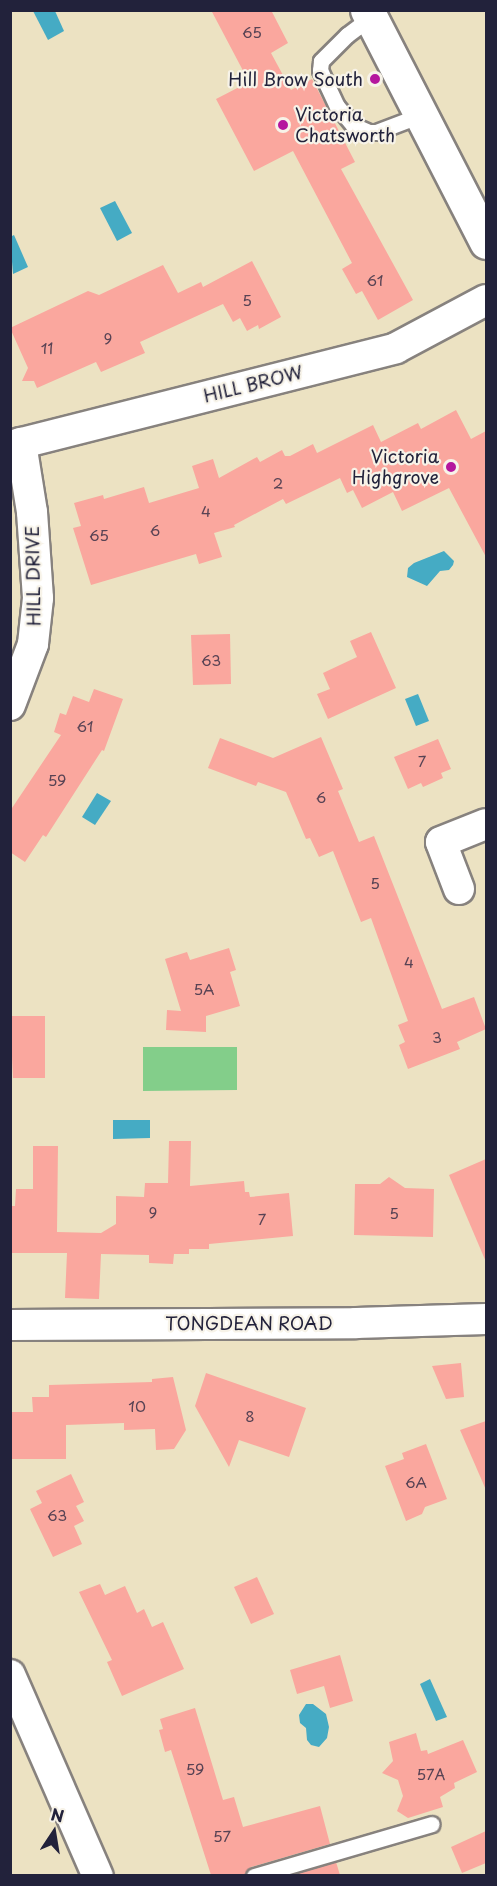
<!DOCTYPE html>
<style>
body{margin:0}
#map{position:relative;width:497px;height:1886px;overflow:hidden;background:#ece2c2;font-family:"Playpen Sans",sans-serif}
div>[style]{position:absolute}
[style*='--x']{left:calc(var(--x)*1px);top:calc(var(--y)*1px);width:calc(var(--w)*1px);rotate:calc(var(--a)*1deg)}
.green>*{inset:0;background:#83ce8a}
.water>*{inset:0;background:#45abc4}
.building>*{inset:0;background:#faa79e}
.roads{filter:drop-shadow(2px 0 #87827e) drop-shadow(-2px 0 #87827e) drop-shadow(0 2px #87827e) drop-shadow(0 -2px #87827e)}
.lane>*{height:15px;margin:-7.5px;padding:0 7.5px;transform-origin:7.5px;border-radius:7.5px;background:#fff}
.street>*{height:30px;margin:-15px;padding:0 15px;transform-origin:15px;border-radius:15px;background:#fff}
.secondary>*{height:33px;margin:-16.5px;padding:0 16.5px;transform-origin:16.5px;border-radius:16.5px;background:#fff}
.dots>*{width:16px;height:16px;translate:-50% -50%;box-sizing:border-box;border:3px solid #f7f3e8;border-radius:50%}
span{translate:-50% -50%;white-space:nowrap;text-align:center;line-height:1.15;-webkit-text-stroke:4.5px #f7f3e8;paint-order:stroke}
.number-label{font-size:15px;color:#584354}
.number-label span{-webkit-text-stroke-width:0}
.poi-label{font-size:18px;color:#22223b}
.right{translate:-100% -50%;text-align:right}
.left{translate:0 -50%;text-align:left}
.street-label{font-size:18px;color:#22223b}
.frame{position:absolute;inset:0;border:12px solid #22223b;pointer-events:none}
.north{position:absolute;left:24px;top:1802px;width:60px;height:60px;-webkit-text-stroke:4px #f7f3e8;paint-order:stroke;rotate:12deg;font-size:16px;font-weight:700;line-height:24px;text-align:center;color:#22223b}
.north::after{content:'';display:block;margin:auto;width:21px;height:27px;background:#22223b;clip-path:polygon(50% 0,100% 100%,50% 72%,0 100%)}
</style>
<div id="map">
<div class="green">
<div style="clip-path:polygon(143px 1047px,237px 1047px,237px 1090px,143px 1091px)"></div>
</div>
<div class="water">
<div style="clip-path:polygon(33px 11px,55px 11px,64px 31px,48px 40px)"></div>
<div style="clip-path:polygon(115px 201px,132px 233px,117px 241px,100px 208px)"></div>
<div style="clip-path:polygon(14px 235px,28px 267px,13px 274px,10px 237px)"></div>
<div style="clip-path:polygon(444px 551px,454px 561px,453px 565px,449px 570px,440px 571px,427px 586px,407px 577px,408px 568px,414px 563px)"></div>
<div style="clip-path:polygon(418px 694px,429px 721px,416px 726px,405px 699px)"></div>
<div style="clip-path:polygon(97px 793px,111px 801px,95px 825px,82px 817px)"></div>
<div style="clip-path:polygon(113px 1120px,150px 1120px,150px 1138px,113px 1139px)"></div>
<div style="clip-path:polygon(430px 1679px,447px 1717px,436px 1721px,420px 1684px)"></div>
<div style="clip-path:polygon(306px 1704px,313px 1704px,326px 1714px,329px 1727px,327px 1738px,319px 1747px,311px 1745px,307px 1740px,306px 1728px,300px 1723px,299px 1715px)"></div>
</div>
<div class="building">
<div style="clip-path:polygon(211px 10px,271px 10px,288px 43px,271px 53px,291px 90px,312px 79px,355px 162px,341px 169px,413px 300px,378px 320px,362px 291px,356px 294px,342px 269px,352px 263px,293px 151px,254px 171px,216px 99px,249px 82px)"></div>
<div style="clip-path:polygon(252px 261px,281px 317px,259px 329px,258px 325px,247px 331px,240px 318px,233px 322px,223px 304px,140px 342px,145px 353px,101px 372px,96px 362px,37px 388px,34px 381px,22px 381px,28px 368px,10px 328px,88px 291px,99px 295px,163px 265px,178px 293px,201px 282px,203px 287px)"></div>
<div style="clip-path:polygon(456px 410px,471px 439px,486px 431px,486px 557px,449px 488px,402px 511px,393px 492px,362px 508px,353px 490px,347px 493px,340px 478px,286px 504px,283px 499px,234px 525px,235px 527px,214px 533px,222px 557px,199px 564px,196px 554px,91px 585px,73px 528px,81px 526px,74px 503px,103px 495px,104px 499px,144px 487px,149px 503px,199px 488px,192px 466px,213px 459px,219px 478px,257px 457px,260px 462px,282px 450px,285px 456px,290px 456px,313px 444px,317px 453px,373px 425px,381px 442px,418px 423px,421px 429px)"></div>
<div style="clip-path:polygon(371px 632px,396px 688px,328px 719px,317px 694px,330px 689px,323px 673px,357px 657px,350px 641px)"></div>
<div style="clip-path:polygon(230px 634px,231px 684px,193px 685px,191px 635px)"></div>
<div style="clip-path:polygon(94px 689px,123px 699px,104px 751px,102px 750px,46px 837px,43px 835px,25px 862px,10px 852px,10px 811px,61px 735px,54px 732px,60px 713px,66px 715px,73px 696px,89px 702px)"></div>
<div style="clip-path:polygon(321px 737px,343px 789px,338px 791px,359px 842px,374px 836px,442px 1009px,474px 997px,486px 1029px,457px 1042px,460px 1049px,408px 1069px,399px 1045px,405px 1042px,398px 1025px,408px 1021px,371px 918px,361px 922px,333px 851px,319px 857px,310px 838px,306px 839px,286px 792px,258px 782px,256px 786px,208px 768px,220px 738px,273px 758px)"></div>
<div style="clip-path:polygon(438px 739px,451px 769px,441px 773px,443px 778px,423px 787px,421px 783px,408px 789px,394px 757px)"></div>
<div style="clip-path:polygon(229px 948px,236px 970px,230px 972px,240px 1006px,206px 1016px,206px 1032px,166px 1030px,167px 1010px,181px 1011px,165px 959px,187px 952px,190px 960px)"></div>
<div style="clip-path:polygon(10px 1016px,45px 1016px,45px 1078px,13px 1078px)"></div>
<div style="clip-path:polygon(169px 1141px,191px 1141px,190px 1186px,244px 1181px,245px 1192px,249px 1192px,250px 1197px,289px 1193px,293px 1236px,209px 1244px,209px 1249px,189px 1249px,189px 1254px,174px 1254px,173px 1264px,149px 1263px,149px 1255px,101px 1254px,99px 1299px,65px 1298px,67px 1253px,10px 1253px,10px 1206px,15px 1206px,16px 1189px,33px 1189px,33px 1146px,58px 1146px,57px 1232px,101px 1233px,116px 1224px,116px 1196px,144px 1197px,145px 1183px,168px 1183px)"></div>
<div style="clip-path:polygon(486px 1159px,486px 1262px,449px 1175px)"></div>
<div style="clip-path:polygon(389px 1177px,405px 1188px,434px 1189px,433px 1237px,354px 1235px,355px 1184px,380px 1184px)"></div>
<div style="clip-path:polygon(461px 1363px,464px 1397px,446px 1399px,432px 1366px)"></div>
<div style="clip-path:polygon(206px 1373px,306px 1408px,289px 1457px,239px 1440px,229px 1467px,195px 1406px)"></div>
<div style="clip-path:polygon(173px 1377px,186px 1430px,174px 1449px,156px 1450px,155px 1429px,124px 1430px,124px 1423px,66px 1425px,66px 1459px,10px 1459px,10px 1412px,33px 1412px,32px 1397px,49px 1397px,49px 1385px,152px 1382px,152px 1379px)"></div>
<div style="clip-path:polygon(486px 1421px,486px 1490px,460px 1430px)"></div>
<div style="clip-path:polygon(426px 1444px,447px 1499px,425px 1507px,422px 1514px,406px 1521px,385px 1466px,404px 1459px,402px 1453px)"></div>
<div style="clip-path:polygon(71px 1474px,84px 1502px,76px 1506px,84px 1521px,74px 1526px,82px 1544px,53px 1557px,30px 1509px,42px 1503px,36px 1491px)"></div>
<div style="clip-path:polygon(257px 1577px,274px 1614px,251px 1624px,234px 1587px)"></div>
<div style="clip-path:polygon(100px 1584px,105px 1595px,125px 1586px,137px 1613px,144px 1609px,152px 1627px,163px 1622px,184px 1669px,122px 1696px,107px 1662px,112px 1660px,79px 1592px)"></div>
<div style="clip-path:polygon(340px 1655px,353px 1701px,330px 1708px,324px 1686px,297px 1694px,290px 1670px)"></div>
<div style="clip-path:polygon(195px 1708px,223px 1800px,234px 1797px,243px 1827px,320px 1806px,330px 1844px,251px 1867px,244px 1875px,211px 1875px,171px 1750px,165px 1752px,159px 1730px,163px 1729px,160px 1719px)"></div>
<div style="clip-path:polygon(416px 1733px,421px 1751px,427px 1750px,428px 1754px,463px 1740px,477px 1772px,454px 1783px,455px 1788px,440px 1797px,443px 1807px,408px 1818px,397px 1811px,403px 1796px,398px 1780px,382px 1773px,393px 1761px,389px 1742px)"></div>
<div style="clip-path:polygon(486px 1831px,486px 1863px,462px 1873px,451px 1847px)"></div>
<div style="clip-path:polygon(336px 1862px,340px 1875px,290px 1875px)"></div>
</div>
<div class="roads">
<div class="lane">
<div style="--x:371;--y:17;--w:30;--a:143"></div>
<div style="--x:347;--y:35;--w:37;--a:135"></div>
<div style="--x:321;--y:61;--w:9;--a:96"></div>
<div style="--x:320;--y:70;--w:40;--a:65"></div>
<div style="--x:337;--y:106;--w:25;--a:50"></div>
<div style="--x:353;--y:125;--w:17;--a:24"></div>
<div style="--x:369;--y:132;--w:7;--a:0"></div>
<div style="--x:376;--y:132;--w:48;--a:-20.7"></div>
<div style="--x:254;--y:1876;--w:185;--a:-16.3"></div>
</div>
<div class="street">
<div style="--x:10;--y:446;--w:398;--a:-14.2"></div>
<div style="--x:396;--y:348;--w:102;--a:-28.1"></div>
<div style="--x:10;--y:705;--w:65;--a:-69.3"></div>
<div style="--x:33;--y:644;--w:46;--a:-83.8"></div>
<div style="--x:38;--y:598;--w:86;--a:-94"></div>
<div style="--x:32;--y:512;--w:70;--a:-99.1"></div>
<div style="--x:459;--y:889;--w:50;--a:-111"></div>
<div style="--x:441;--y:842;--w:48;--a:-21.8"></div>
<div style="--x:10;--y:1325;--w:346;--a:-0.3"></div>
<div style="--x:356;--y:1323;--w:130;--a:-1.8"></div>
<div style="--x:10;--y:1675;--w:219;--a:66.4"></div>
</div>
<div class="secondary">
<div style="--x:367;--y:10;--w:261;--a:62.8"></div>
</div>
</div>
<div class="dots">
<div style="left:375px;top:79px;background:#b5179e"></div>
<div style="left:283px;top:125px;background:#b5179e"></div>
<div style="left:451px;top:467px;background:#b5179e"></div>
</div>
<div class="number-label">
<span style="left:252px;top:32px">65</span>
<span style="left:375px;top:280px">61</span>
<span style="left:247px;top:300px">5</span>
<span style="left:108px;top:338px">9</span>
<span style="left:47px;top:348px">11</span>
<span style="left:278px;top:483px">2</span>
<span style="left:206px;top:511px">4</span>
<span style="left:155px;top:530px">6</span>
<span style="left:99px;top:535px">65</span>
<span style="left:211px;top:660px">63</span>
<span style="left:85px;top:726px">61</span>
<span style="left:422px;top:761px">7</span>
<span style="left:57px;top:780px">59</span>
<span style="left:321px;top:797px">6</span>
<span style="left:375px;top:883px">5</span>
<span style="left:409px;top:962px">4</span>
<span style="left:204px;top:989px">5A</span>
<span style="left:437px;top:1037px">3</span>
<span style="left:153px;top:1212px">9</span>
<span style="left:394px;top:1213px">5</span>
<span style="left:262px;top:1219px">7</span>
<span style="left:137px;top:1406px">10</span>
<span style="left:250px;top:1416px">8</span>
<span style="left:416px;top:1482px">6A</span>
<span style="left:57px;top:1515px">63</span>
<span style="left:195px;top:1769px">59</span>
<span style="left:431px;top:1774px">57A</span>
<span style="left:222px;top:1836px">57</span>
</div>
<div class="poi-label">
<span class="right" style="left:363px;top:79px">Hill Brow South</span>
<span class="left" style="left:295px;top:125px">Victoria<br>Chatsworth</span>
<span class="right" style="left:439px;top:467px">Victoria<br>Highgrove</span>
</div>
<div class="street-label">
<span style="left:253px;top:384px;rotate:-14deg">HILL BROW</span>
<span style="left:33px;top:576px;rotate:-91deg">HILL DRIVE</span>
<span style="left:249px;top:1323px">TONGDEAN ROAD</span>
</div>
<div class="frame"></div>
<div class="north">N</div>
</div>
